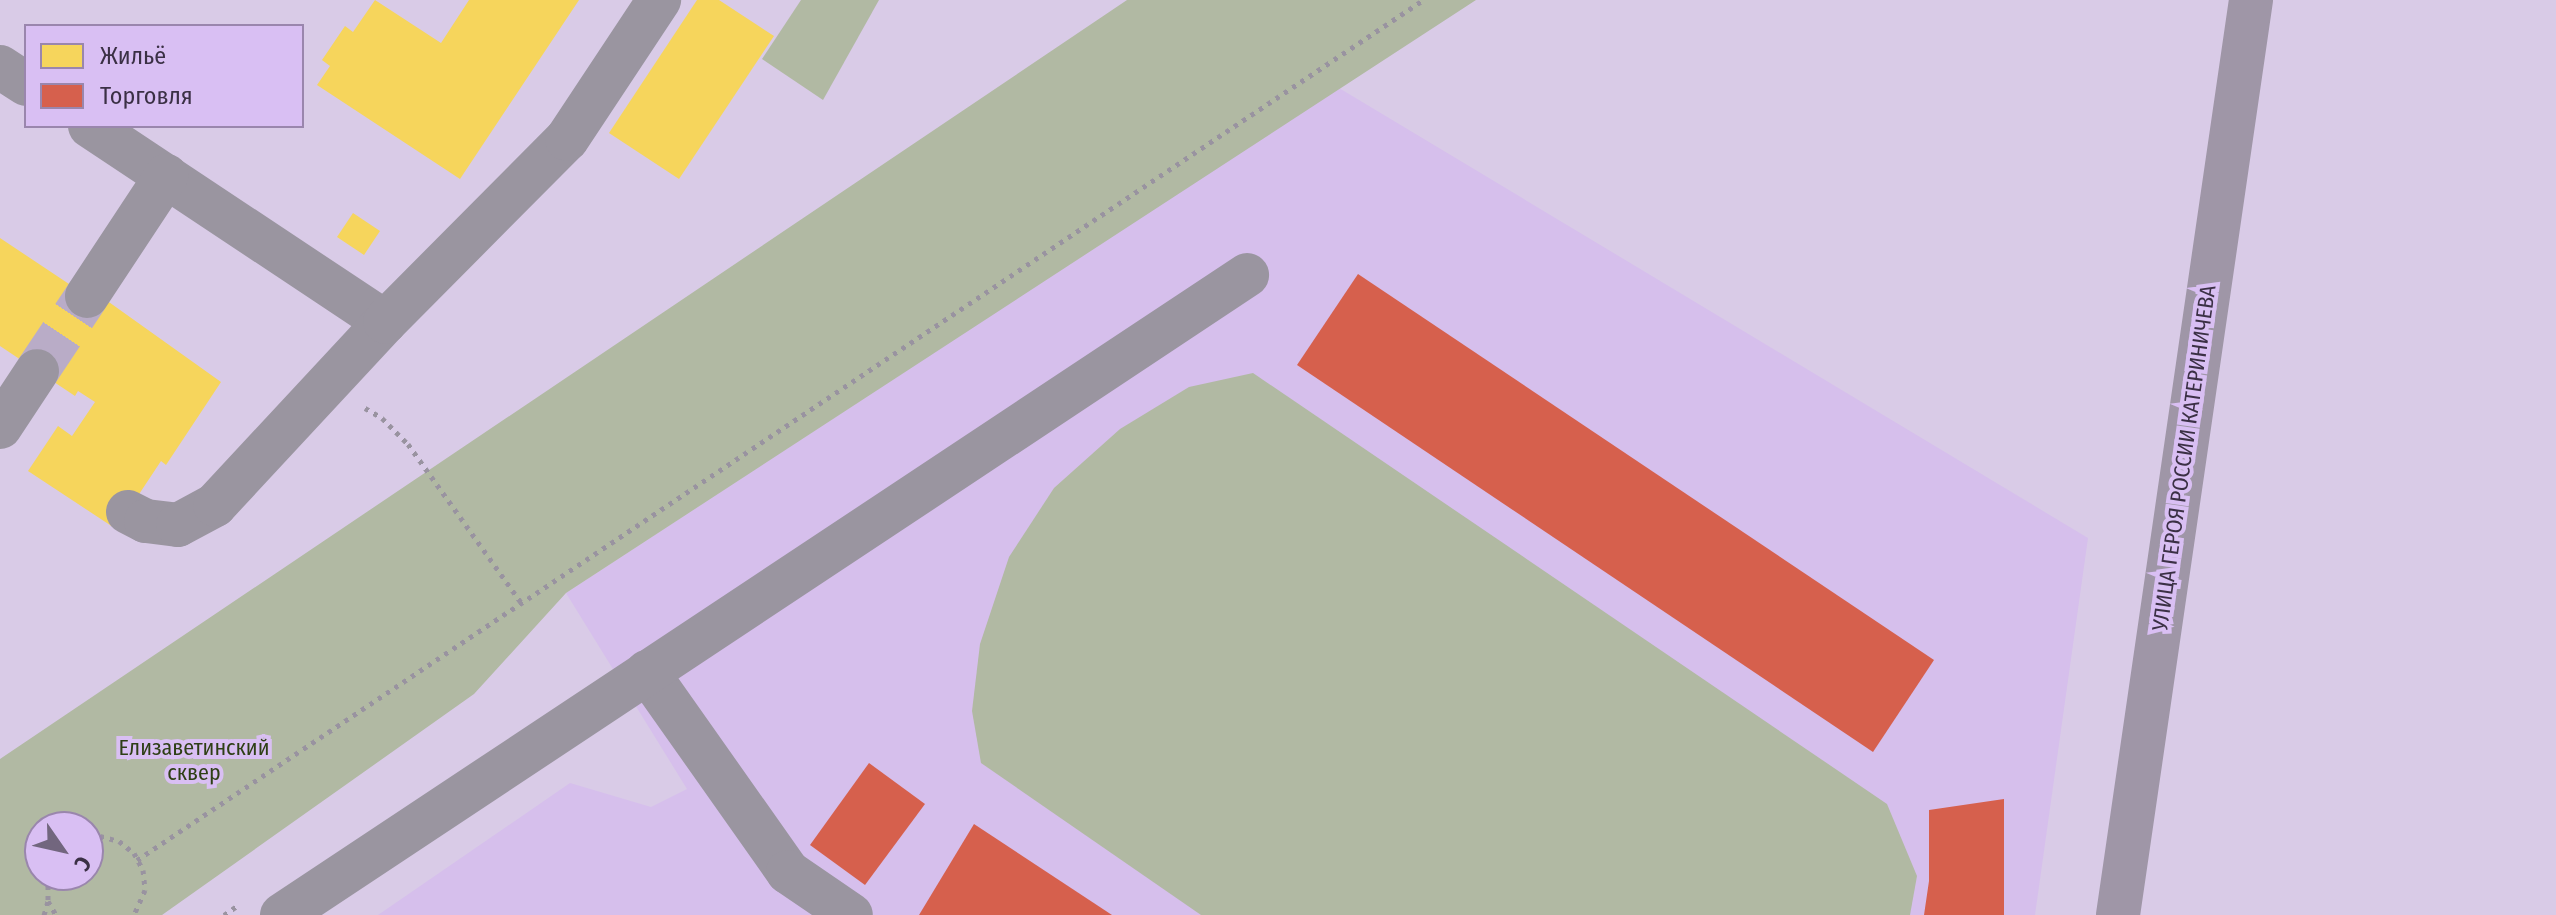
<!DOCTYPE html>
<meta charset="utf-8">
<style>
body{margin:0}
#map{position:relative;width:2556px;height:915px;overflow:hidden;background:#d9cbe7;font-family:"Fira Sans Condensed",sans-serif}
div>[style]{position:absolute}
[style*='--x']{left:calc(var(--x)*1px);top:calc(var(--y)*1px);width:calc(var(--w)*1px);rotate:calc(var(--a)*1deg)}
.built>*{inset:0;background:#d6bfec}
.green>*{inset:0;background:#b1b9a3}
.homes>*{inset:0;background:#f6d55c}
.shops>*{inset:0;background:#d6604d}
.minor-tunnel>*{height:44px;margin-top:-22px;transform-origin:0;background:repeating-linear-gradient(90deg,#b9acc7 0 44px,transparent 0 66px)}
.path>*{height:5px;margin-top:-2.5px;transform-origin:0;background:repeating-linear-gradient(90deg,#9993a0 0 4px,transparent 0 10px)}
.minor>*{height:44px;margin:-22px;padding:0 22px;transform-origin:22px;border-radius:22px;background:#9a95a0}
.major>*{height:44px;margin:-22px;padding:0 22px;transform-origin:22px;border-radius:22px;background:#9f96a7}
span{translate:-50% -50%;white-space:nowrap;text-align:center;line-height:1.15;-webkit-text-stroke:8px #d9bff3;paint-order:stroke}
.street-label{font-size:22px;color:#3b3045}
.park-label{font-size:22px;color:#2e3f15}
.legend{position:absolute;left:24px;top:24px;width:280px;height:104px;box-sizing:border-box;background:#d9bff3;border:2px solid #9a86ad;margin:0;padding:10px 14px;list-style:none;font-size:24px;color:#3b3045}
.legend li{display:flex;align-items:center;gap:16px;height:40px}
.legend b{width:40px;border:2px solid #9a86ad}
.north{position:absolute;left:24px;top:811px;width:80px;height:80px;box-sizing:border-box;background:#d9bff3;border:2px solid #9a86ad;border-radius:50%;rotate:124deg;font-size:22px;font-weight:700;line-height:32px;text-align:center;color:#3b3045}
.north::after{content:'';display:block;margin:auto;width:28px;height:36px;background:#72667e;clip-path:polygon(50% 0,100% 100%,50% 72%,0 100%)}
</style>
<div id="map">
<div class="built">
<div style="clip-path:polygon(1339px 88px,2088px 538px,2035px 915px,378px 915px,570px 783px,651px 807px,687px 789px,566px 593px)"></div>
</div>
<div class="green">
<div style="clip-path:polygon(801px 0,879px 0,823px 100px,762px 59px)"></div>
<div style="clip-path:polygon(evenodd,1127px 0,1476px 0,566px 593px,474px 694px,162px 915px,0 915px,0 759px,1127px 0,88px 827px,88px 875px,40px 875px,40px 827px,88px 827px)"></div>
<div style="clip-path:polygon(1253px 373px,1887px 804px,1917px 876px,1910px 915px,1201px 915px,981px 763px,972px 711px,980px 644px,1009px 557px,1054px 488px,1120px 429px,1189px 387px)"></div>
</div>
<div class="homes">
<div style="clip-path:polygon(375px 0,441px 43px,469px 0,579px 0,460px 179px,317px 85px,330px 66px,322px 60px,345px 26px,353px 32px)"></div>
<div style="clip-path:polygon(697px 0,719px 0,774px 36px,679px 179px,609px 133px)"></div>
<div style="clip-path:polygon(353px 213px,380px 231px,364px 255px,337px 237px)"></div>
<div style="clip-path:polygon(0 238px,102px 306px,106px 300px,221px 382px,166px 465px,161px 461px,116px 529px,28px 471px,58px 426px,72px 436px,95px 402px,78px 391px,75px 396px,0 346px)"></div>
</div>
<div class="shops">
<div style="clip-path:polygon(1358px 274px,1934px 660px,1873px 752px,1297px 365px)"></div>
<div style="clip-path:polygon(869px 763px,925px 804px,865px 885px,810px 845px)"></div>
<div style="clip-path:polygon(2004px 799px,2004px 915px,1924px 915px,1929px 881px,1929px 810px)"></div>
<div style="clip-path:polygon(974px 824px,1112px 915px,919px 915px)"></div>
</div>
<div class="minor-tunnel">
<div style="--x:37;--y:371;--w:90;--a:-56.3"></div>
</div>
<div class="path">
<div style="--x:365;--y:408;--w:20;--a:30"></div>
<div style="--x:382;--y:418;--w:37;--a:45"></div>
<div style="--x:408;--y:444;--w:196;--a:54.5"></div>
<div style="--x:88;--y:837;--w:12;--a:-5"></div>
<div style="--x:100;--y:836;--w:20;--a:15"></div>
<div style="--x:119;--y:841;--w:19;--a:39"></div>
<div style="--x:134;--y:853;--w:19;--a:62"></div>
<div style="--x:143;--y:870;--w:20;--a:84"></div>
<div style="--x:145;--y:890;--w:27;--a:114"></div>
<div style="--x:137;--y:860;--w:1547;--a:-33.77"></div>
<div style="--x:48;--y:875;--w:26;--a:90"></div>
<div style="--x:48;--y:901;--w:16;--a:60"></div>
<div style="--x:44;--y:915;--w:15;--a:-74"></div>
<div style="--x:224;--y:915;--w:19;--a:-35"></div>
</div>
<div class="minor">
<div style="--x:0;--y:67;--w:31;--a:33"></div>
<div style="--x:90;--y:126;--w:354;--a:33.6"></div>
<div style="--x:87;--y:296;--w:144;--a:-56.6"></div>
<div style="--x:0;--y:427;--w:67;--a:-56.5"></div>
<div style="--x:128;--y:512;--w:20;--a:27"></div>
<div style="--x:146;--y:521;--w:32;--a:7"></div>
<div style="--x:178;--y:525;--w:42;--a:-28.4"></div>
<div style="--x:215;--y:505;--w:250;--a:-47.1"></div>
<div style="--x:385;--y:322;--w:258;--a:-45.2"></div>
<div style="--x:567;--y:139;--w:167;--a:-56.5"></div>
<div style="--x:647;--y:672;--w:245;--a:54.8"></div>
<div style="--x:788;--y:872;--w:76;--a:34.3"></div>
<div style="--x:282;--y:915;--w:1158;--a:-33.55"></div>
</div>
<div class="major">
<div style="--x:2118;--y:915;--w:925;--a:-81.73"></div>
</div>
<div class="street-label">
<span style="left:2184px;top:458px;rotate:-82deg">УЛИЦА ГЕРОЯ РОССИИ КАТЕРИНИЧЕВА</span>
</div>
<div class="park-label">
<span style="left:194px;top:760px">Елизаветинский<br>сквер</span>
</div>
<ul class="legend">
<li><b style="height:22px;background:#f6d55c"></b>Жильё</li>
<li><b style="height:22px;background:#d6604d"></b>Торговля</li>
</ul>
<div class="north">С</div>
</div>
